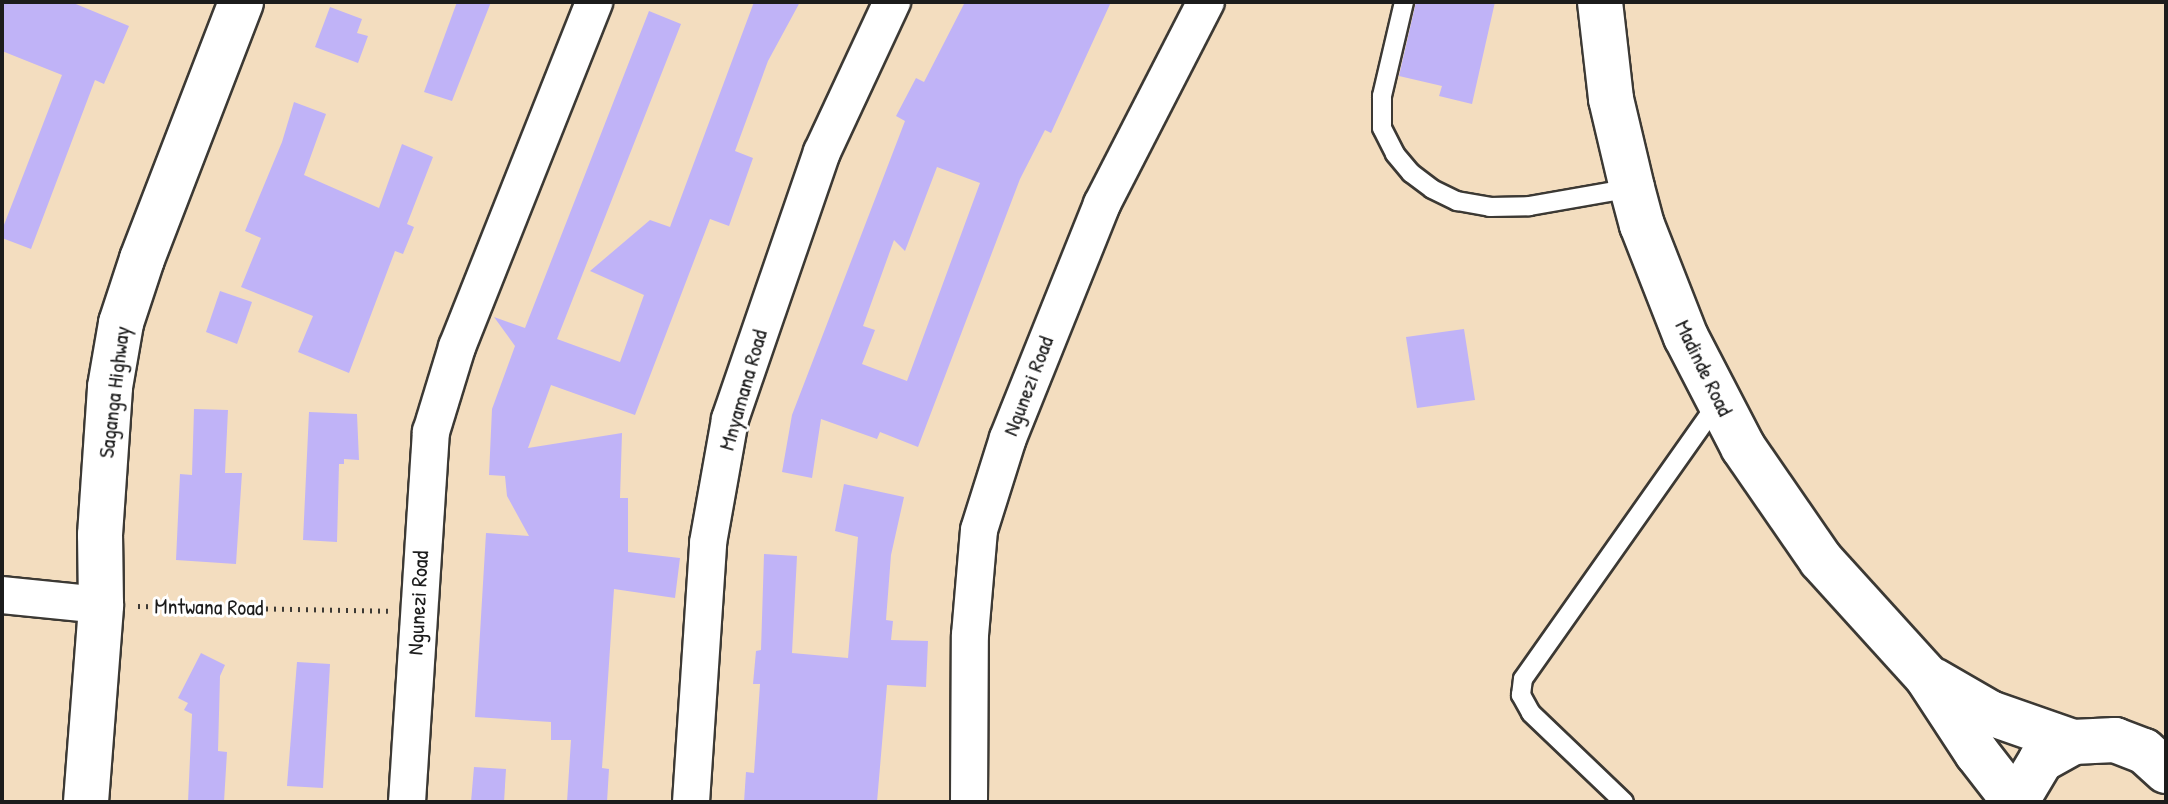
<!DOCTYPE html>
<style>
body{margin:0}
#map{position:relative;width:2168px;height:804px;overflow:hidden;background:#f3ddbf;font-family:"Patrick Hand",sans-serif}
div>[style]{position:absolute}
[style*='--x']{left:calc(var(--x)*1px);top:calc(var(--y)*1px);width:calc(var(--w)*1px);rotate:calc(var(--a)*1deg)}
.building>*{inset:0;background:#c0b3f7}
.path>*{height:5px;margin-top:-2.5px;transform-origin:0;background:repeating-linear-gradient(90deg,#3c3934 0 2px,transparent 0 8px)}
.roads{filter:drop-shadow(2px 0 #3c3934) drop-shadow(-2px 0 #3c3934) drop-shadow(0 2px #3c3934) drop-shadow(0 -2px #3c3934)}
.service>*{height:18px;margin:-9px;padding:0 9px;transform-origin:9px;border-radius:9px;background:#fff}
.minor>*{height:36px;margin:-18px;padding:0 18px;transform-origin:18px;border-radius:18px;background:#fff}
.tertiary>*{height:44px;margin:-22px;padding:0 22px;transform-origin:22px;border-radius:22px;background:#fff}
span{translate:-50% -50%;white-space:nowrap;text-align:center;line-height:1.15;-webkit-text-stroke:6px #fff;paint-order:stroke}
.street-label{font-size:22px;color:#1c1c1c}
.frame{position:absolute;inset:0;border:4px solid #1c1c1c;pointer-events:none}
</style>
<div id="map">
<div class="building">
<div style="clip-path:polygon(2px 2px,71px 2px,129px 26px,104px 84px,95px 80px,31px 249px,2px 238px,2px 230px,62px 75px,2px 51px)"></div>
<div style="clip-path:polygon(457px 2px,491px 2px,452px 101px,424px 92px)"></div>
<div style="clip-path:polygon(754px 2px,800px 2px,768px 61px,735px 151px,753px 158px,729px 226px,710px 219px,635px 415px,551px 385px,528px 448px,622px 433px,620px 498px,628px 498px,628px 552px,680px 558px,675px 598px,614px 589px,602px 768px,609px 769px,607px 802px,567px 802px,571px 740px,551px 740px,551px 722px,475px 717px,486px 533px,529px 536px,507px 496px,505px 476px,489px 475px,492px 409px,515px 346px,494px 317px,525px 328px,649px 11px,681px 24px,557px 339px,620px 362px,644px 295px,590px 271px,650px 220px,670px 227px)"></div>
<div style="clip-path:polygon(evenodd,965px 2px,1111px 2px,1051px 133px,1045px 130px,1020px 179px,918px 447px,880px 432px,877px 439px,821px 419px,812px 478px,782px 472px,792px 415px,905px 121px,896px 116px,916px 78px,924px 82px,965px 2px,937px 167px,980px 183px,907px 381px,862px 364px,875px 330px,863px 326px,894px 240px,905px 251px,937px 167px)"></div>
<div style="clip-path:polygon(1416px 2px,1495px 2px,1472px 104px,1439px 96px,1442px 86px,1399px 76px)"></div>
<div style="clip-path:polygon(330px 7px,362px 19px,357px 33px,368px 36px,358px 63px,315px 47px)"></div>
<div style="clip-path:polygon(294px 102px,326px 114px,304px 175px,379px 208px,402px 144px,433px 157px,407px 224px,414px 227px,403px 254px,395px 251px,349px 373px,298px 352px,313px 316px,241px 287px,261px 238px,245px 231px,282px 142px)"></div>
<div style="clip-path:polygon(220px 291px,252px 302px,237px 344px,206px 332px)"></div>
<div style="clip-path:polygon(1464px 329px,1475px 400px,1417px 408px,1406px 337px)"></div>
<div style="clip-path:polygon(194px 409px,228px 410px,225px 473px,242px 473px,236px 564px,176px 560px,180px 474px,192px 475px)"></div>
<div style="clip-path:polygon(309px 412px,357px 414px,359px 460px,344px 459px,344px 464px,339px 464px,337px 542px,303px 540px)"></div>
<div style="clip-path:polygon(844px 484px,904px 497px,891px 555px,886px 620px,893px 621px,891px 640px,928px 641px,926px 687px,887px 685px,877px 802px,744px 802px,746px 772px,754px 773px,760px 684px,753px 684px,756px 651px,761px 650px,764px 554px,797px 556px,792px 653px,848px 658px,858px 537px,835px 531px)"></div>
<div style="clip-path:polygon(201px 653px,225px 665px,220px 676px,218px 751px,227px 752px,224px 802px,188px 802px,192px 714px,184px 710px,188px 703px,178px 698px)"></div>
<div style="clip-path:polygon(297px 662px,330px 664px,323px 788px,287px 786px)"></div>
<div style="clip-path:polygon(474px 767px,506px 769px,504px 802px,471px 802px)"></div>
</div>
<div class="path">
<div style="--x:138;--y:606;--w:250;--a:1.1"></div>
</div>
<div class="roads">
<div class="service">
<div style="--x:1404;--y:2;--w:97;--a:103.2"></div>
<div style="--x:1382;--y:96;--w:32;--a:90"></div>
<div style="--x:1382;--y:128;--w:29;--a:63"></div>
<div style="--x:1395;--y:154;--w:25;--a:50"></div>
<div style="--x:1411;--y:173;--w:26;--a:37"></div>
<div style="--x:1432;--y:189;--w:28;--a:26"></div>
<div style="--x:1457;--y:201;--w:34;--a:10"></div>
<div style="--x:1490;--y:207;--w:39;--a:-1"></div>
<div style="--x:1529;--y:206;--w:105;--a:-9.9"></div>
<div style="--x:1624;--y:802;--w:129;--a:-136.3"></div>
<div style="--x:1531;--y:713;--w:21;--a:-119"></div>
<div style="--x:1521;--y:695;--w:16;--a:-83"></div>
<div style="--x:1523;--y:679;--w:338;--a:-54.8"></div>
</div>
<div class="minor">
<div style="--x:2;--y:595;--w:100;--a:5.8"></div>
<div style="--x:407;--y:802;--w:371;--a:-86.3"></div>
<div style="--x:431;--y:432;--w:89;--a:-73"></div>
<div style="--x:457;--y:347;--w:371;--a:-68.3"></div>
<div style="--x:691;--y:802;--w:260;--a:-86.2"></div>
<div style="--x:708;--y:543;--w:126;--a:-79.9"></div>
<div style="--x:730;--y:419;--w:282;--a:-71"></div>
<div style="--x:822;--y:152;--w:166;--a:-65"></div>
<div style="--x:969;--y:802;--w:167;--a:-89.7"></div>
<div style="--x:970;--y:635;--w:105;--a:-85.1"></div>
<div style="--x:979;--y:530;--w:96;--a:-72.5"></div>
<div style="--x:1008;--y:438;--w:252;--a:-68.1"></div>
<div style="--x:1102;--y:204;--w:227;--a:-62.8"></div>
</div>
<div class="tertiary">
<div style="--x:1600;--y:2;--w:98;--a:83.5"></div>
<div style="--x:1611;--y:99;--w:91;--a:76.7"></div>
<div style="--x:1632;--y:188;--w:38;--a:75"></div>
<div style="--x:1642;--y:225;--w:120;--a:68.6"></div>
<div style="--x:1686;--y:337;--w:124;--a:62.6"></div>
<div style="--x:1743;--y:447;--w:137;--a:55.4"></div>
<div style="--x:1821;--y:560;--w:158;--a:47.8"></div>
<div style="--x:1927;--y:677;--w:91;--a:56.7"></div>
<div style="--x:1977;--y:753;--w:62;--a:52.2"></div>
<div style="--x:1933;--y:680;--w:66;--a:30.1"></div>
<div style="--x:1990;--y:713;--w:88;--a:19.3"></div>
<div style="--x:86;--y:802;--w:198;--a:-85.6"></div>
<div style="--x:101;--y:605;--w:70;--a:-90.8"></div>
<div style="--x:100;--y:535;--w:148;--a:-86.1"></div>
<div style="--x:110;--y:387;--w:65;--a:-80.2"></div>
<div style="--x:121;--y:323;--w:67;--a:-71.8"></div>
<div style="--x:142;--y:259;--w:275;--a:-68.9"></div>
<div style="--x:2016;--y:802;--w:49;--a:-59.2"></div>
<div style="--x:2041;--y:760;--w:37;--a:-29"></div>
<div style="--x:2073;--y:742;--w:42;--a:-2.7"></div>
<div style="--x:2115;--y:740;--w:31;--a:21"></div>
<div style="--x:2144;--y:751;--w:30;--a:42"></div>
</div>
</div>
<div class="street-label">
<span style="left:1704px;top:368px;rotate:64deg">Madinde Road</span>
<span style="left:1028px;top:386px;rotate:-69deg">Ngunezi Road</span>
<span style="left:743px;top:390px;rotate:-74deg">Mnyamana Road</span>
<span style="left:114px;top:392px;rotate:-83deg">Saganga Highway</span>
<span style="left:418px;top:603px;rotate:-87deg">Ngunezi Road</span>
<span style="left:209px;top:607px;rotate:1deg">Mntwana Road</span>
</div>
<div class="frame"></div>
</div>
